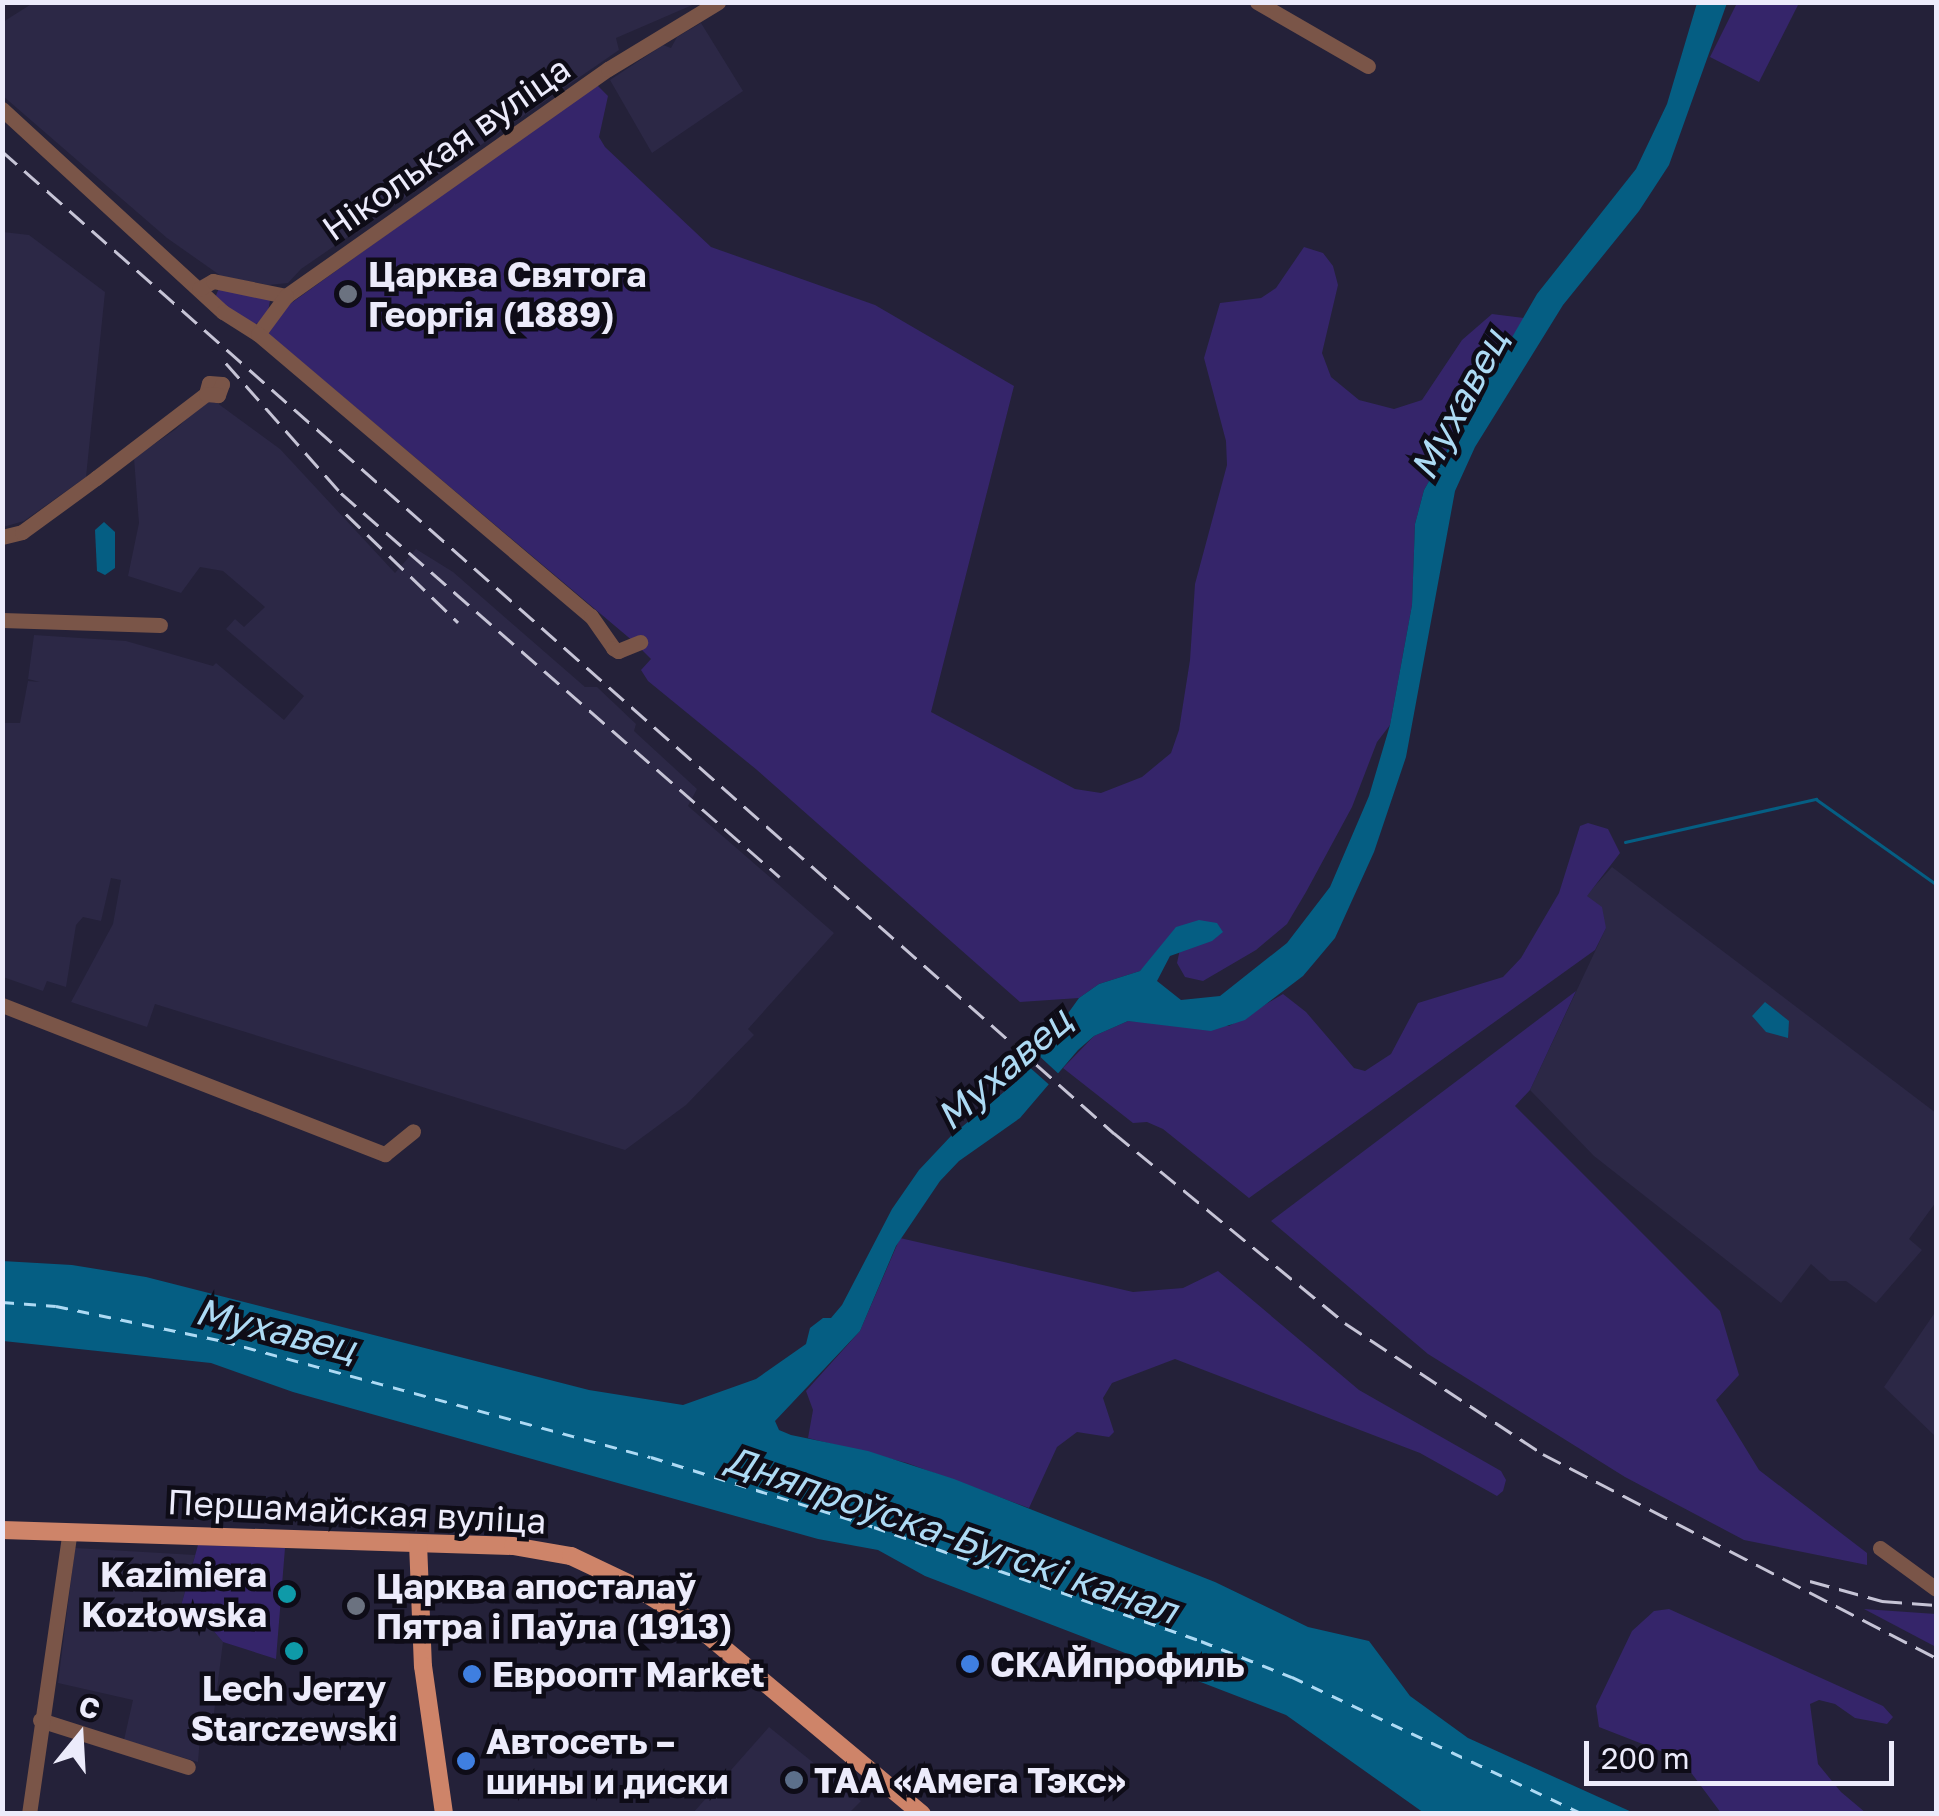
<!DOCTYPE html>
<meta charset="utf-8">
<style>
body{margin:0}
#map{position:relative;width:1939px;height:1816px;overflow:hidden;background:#242139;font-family:"Golos Text",sans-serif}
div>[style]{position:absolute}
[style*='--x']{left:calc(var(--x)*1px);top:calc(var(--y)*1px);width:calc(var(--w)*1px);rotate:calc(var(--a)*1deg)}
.built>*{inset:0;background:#2c2846}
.green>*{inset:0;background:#35256a}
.water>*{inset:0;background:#055e83}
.pier>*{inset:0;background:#242139}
.stream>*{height:2.5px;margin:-1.25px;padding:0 1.25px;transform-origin:1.25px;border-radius:1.25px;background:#055e83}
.ferry>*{height:2.5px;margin-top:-1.25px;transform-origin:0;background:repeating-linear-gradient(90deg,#addaf4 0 12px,transparent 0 22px)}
.minor>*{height:15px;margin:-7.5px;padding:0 7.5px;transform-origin:7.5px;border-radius:7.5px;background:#7a5548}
.major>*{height:18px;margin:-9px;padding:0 9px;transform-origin:9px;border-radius:9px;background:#ce8469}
.rail>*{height:2.5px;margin-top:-1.25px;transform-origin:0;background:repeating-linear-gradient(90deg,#c6c4d6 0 20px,transparent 0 30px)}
.dots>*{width:28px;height:28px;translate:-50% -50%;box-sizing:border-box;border:5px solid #0e0c17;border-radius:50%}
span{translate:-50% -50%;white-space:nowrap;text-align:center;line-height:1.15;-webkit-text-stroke:9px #0e0c17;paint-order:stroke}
.street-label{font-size:35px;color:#ecebfb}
.poi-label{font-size:35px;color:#ecebfb;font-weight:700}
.left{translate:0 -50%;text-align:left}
.right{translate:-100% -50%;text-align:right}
.water-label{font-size:38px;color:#addaf4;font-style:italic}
.frame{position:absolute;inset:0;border:5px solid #ecebfb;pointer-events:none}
.north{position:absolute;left:30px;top:1686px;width:100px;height:100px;-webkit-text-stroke:8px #0e0c17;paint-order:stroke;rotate:18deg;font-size:28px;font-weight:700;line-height:40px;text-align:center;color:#ecebfb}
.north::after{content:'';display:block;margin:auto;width:35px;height:45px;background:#ecebfb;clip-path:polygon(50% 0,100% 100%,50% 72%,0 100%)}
.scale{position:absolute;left:1584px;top:1741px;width:310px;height:45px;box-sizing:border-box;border:5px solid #ecebfb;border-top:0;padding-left:12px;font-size:30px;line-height:35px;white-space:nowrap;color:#ecebfb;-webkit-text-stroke:8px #0e0c17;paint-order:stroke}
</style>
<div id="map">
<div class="built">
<div style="clip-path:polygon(33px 3px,697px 3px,616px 38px,619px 50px,301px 269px,288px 283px,268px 285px,221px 276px,167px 238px,3px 96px,3px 22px)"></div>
<div style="clip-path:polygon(701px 23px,743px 91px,652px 153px,610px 80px,663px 45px,671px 48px,677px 37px)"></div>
<div style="clip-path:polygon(3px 232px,29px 235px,105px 292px,86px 477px,24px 521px,3px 527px)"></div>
<div style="clip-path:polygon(209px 397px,280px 449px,395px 573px,416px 549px,453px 572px,585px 687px,597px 687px,636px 724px,634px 731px,697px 789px,688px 806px,834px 933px,748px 1029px,754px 1035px,686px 1105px,625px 1150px,155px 1004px,147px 1027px,71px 1002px,113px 924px,121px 880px,111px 878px,101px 921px,83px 917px,76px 925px,66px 987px,47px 981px,43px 991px,3px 977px,3px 723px,20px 723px,28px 681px,40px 682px,28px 679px,34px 635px,126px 641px,213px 666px,216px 663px,284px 720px,304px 696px,226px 629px,235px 619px,244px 627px,265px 607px,223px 571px,200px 567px,181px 593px,128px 576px,139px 523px,134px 458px,176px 429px)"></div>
<div style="clip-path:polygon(1612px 867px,1936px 1113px,1936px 1202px,1909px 1239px,1922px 1250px,1876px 1303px,1846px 1281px,1830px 1281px,1811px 1264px,1781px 1303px,1594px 1156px,1530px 1090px,1606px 928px,1586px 896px)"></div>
<div style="clip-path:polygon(1936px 1311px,1936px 1437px,1884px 1387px)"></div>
<div style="clip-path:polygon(75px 1548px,195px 1555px,179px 1613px,211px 1628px,223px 1642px,211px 1736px,200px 1736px,198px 1762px,124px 1740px,133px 1700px,58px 1683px)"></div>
<div style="clip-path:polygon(769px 1727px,861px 1801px,849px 1813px,693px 1813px)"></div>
</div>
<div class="green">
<div style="clip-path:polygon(1737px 3px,1799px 3px,1759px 82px,1710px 57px)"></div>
<div style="clip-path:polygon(596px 84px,608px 96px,599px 137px,605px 147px,711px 247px,875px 305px,1014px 386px,931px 712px,1075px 789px,1101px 793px,1142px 777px,1171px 753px,1179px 730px,1190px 660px,1195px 584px,1227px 465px,1226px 441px,1204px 358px,1220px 303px,1261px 298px,1276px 288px,1304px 247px,1323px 253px,1333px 266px,1338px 285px,1322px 353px,1331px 377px,1359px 400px,1394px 409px,1422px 400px,1462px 340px,1492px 314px,1524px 318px,1424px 490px,1415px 524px,1412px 605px,1390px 725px,1377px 742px,1352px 807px,1306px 892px,1287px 924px,1256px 950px,1203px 981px,1185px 977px,1177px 963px,1180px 949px,1222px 933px,1153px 958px,1140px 971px,1099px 984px,1079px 998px,1020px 1002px,757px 770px,648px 681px,641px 670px,651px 659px,634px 642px,265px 331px,276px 314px)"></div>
<div style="clip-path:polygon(219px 288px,271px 295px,267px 317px,251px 327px,215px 298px)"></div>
<div style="clip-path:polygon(1588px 823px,1608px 829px,1620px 853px,1587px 896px,1602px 907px,1606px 928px,1595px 950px,1249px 1198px,1163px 1129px,1147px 1122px,1133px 1123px,1063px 1068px,1094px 1036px,1128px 1021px,1229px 1026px,1283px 994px,1306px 1012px,1354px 1068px,1365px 1071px,1391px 1054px,1418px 1003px,1503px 977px,1521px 958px,1559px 893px,1580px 826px)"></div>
<div style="clip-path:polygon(1576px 991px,1530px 1090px,1515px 1106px,1720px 1311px,1739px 1375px,1716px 1400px,1759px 1470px,1867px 1553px,1867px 1565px,1744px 1540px,1625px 1477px,1428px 1354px,1271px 1221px)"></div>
<div style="clip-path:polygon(900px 1238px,1133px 1292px,1183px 1288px,1218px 1271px,1359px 1390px,1501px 1471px,1506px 1480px,1503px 1491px,1497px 1496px,1420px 1453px,1175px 1359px,1112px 1383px,1103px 1398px,1114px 1432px,1109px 1437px,1077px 1432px,1057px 1447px,1029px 1508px,907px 1463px,808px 1438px,813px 1410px,806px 1391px,860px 1331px)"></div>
<div style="clip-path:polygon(198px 1545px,285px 1548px,276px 1659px,223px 1642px,211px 1628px,179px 1613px)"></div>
<div style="clip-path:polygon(1669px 1609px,1883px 1706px,1893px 1717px,1887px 1724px,1855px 1718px,1835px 1704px,1819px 1700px,1810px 1704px,1818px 1764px,1841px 1792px,1866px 1813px,1721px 1813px,1681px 1759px,1599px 1727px,1596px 1706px,1632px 1631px,1654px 1611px)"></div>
<div style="clip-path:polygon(1864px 1609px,1936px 1614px,1936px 1647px)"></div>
</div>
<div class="water">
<div style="clip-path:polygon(1697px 3px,1727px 3px,1669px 165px,1639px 211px,1563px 305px,1475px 447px,1455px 491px,1406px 757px,1374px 852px,1335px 938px,1303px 976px,1245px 1020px,1211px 1031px,1128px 1021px,1094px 1036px,1078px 1050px,1020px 1118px,959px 1161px,940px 1181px,896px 1246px,860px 1331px,775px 1421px,779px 1430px,791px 1435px,868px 1451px,954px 1479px,1215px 1582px,1308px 1627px,1369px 1641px,1410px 1696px,1468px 1738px,1634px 1813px,1424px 1813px,1286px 1715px,925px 1576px,878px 1550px,818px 1539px,293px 1392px,211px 1363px,3px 1341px,2px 1261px,72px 1265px,146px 1277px,589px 1390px,683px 1405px,756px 1379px,806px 1344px,810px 1328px,823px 1318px,831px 1318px,842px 1305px,892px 1209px,919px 1170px,951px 1136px,1023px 1076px,1079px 998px,1099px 984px,1140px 971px,1176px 927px,1199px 920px,1217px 923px,1223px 932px,1212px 941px,1170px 956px,1157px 981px,1181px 1000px,1220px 996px,1287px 943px,1330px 887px,1369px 796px,1390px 725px,1412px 605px,1415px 524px,1424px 490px,1537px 294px,1636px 169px,1667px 104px)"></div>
<div style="clip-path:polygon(104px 522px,115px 532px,115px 568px,105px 575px,97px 571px,95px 530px)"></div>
<div style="clip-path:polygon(1765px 1002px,1789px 1021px,1788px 1038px,1766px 1032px,1752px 1016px)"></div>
</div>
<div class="pier">
<div style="clip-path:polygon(1036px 1053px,1062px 1077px,1054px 1089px,1027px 1065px)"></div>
</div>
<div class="stream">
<div style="--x:1625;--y:842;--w:196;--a:-12.7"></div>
<div style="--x:1816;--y:799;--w:147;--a:35.3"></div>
</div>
<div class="ferry">
<div style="--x:2;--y:1302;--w:54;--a:4.2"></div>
<div style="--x:56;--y:1306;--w:171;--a:11.8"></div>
<div style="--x:223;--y:1341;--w:443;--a:15.2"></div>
<div style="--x:651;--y:1457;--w:234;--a:17.4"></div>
<div style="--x:874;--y:1527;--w:346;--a:19.2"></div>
<div style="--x:1201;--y:1641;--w:98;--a:21.6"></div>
<div style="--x:1292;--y:1677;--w:322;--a:25.2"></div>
</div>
<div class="minor">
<div style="--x:1257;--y:2;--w:128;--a:30"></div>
<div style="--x:2;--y:109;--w:300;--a:42.6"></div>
<div style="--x:223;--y:312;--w:41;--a:32.2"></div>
<div style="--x:199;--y:289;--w:16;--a:-30"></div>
<div style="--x:213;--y:281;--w:75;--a:11.6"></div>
<div style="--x:286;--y:296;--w:394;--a:-35.2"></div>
<div style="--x:608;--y:69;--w:129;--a:-31.3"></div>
<div style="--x:286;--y:296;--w:47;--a:126.4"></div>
<div style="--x:258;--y:334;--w:436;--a:40.3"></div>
<div style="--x:591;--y:616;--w:39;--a:55"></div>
<div style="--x:613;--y:648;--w:6;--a:31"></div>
<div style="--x:618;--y:651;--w:24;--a:-22"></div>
<div style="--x:2;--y:537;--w:21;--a:-14"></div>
<div style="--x:22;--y:532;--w:92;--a:-36.1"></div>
<div style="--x:96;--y:478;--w:138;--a:-37.4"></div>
<div style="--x:206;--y:394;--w:11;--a:-75"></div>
<div style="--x:209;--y:383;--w:13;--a:4"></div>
<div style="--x:222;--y:384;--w:12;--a:110"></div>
<div style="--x:218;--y:395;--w:12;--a:-175"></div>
<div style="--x:2;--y:620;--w:158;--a:1.8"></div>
<div style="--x:2;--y:1005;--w:411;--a:21.3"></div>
<div style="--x:385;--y:1154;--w:36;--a:-39"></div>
<div style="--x:1880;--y:1548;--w:69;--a:36.2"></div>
<div style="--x:40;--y:1720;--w:155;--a:17.6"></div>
<div style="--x:29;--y:1814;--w:286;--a:-81.8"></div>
</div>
<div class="major">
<div style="--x:2;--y:1530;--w:511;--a:1.79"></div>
<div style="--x:513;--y:1546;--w:59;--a:9.8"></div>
<div style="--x:571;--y:1556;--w:68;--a:25.4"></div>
<div style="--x:632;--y:1585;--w:69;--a:31.4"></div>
<div style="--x:691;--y:1621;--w:301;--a:39.9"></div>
<div style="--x:418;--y:1543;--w:123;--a:87.7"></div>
<div style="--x:423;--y:1666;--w:149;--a:81.9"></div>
</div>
<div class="rail">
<div style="--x:2;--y:151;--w:1484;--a:41.45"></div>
<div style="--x:1114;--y:1133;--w:299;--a:39.4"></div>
<div style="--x:1345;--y:1323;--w:237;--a:33.5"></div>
<div style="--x:1543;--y:1454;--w:443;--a:27.4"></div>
<div style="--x:226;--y:363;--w:174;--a:48.5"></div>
<div style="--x:341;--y:493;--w:583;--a:41.18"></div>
<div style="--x:346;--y:514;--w:156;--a:44"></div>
<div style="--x:1810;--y:1581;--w:75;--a:15.5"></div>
<div style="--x:1882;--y:1601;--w:54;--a:4.2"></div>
</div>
<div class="dots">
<div style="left:348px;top:294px;background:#6b7280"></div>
<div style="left:287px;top:1594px;background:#0f9aa8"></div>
<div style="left:356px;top:1606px;background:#6b7280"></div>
<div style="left:294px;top:1651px;background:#0f9aa8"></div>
<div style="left:970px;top:1664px;background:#3f7fe0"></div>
<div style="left:472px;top:1674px;background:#3f7fe0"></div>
<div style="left:466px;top:1761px;background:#3f7fe0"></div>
<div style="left:794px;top:1780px;background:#5c6f8a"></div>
</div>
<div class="street-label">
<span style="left:446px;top:148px;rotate:-35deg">Ніколькая вуліца</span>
<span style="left:357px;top:1511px;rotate:3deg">Першамайская вуліца</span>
</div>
<div class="poi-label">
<span class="left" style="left:368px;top:294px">Царква Святога<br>Георгія (1889)</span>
<span class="right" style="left:267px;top:1594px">Kazimiera<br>Kozłowska</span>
<span class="left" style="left:376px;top:1606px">Царква апосталаў<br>Пятра і Паўла (1913)</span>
<span class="left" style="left:990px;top:1664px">СКАЙпрофиль</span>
<span class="left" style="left:492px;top:1674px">Евроопт Market</span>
<span style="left:294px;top:1708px">Lech Jerzy<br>Starczewski</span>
<span class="left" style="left:486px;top:1761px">Автосеть –<br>шины и диски</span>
<span class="left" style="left:814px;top:1780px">ТАА «Амега Тэкс»</span>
</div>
<div class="water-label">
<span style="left:1458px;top:404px;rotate:-62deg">Мухавец</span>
<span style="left:1003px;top:1068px;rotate:-41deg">Мухавец</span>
<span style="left:276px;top:1329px;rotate:14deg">Мухавец</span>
<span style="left:952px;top:1534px;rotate:19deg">Дняпроўска-Бугскі канал</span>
</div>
<div class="frame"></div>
<div class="north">С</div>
<div class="scale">200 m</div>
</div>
